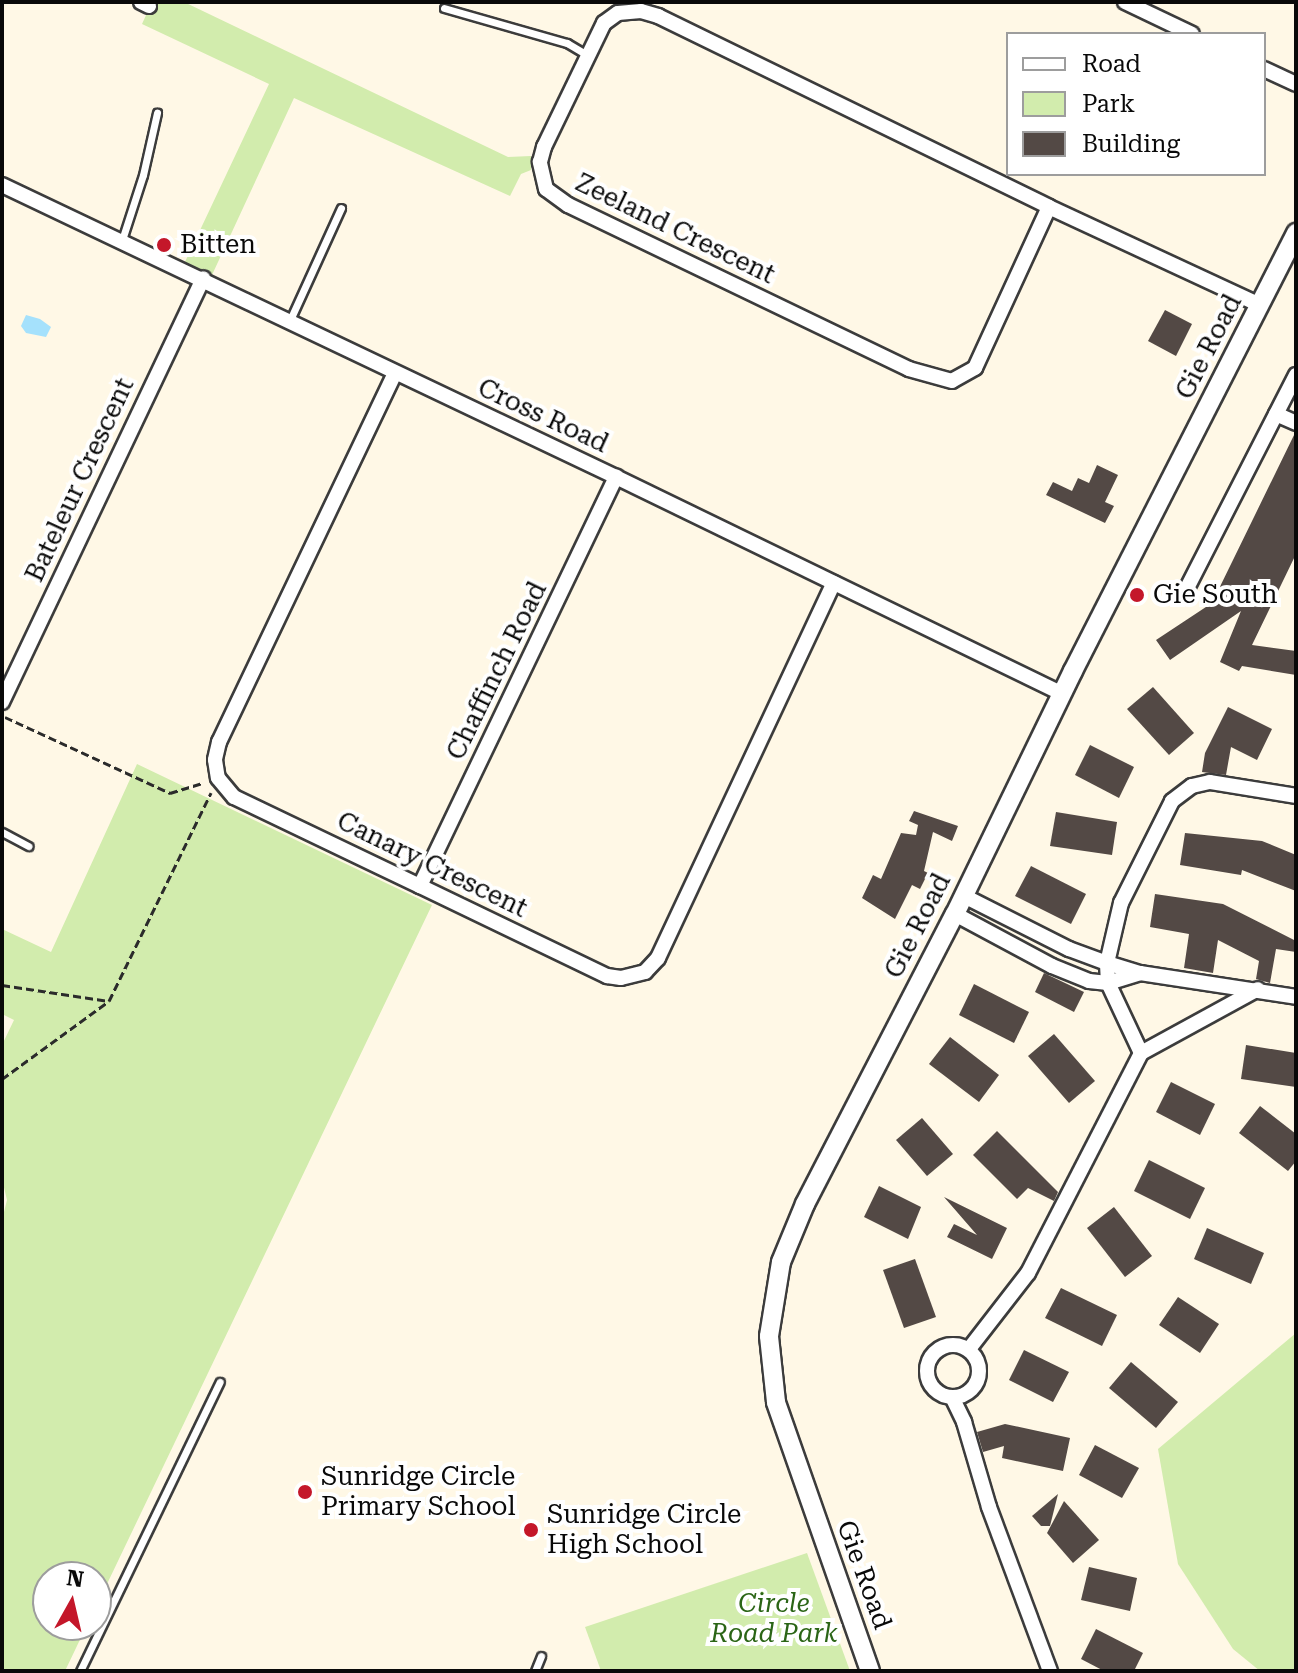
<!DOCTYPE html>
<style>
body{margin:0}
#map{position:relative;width:1298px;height:1673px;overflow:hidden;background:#fff8e6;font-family:"Roboto Serif",serif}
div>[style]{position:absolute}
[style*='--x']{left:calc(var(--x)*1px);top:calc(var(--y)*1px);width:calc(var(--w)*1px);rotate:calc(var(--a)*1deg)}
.green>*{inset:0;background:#d2ecad}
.water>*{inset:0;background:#a5e1fc}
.building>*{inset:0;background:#534945}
.path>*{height:3px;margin-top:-1.5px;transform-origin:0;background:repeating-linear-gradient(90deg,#2b2b2b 0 8px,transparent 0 12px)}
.roads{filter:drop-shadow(2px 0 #3c3c3c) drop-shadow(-2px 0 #3c3c3c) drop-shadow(0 2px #3c3c3c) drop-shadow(0 -2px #3c3c3c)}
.service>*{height:7px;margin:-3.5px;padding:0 3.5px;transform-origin:3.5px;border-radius:3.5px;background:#fff}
.minor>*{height:14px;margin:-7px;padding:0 7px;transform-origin:7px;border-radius:7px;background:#fff}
.minor>.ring{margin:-7px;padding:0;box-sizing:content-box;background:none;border:14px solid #fff;border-radius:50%}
.tertiary>*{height:18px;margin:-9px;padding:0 9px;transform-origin:9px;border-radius:9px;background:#fff}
.dots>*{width:22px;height:22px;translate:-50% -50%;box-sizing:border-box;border:4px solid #fff;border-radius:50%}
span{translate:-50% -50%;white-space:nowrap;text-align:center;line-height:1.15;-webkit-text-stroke:8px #fff;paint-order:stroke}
.street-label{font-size:26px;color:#090909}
.poi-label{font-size:26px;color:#090909}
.left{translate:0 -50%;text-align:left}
.park-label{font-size:26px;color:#2b6516;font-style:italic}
.frame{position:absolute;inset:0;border:4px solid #090909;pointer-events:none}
.legend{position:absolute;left:1006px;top:32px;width:260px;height:144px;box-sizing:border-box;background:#fff;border:2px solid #9d9d9d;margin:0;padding:10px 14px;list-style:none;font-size:24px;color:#090909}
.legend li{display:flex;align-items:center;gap:16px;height:40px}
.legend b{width:40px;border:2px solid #9d9d9d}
.north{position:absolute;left:32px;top:1561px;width:80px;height:80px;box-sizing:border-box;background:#fff;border:2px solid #9d9d9d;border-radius:50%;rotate:8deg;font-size:22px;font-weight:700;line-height:32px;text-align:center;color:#090909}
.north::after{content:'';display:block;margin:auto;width:28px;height:36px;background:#c4172a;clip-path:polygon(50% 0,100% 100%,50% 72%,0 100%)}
</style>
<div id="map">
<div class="green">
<div style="clip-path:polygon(152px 2px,184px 2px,508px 157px,531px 156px,531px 170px,521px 174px,510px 196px,294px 98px,212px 275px,185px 262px,269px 84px,142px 24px)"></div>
<div style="clip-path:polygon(137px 764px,432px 905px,96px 1607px,96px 1577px,48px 1577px,48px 1625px,87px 1625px,65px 1671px,2px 1671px,2px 1220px,7px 1200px,2px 1179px,2px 1045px,14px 1020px,2px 1014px,2px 929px,51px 952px)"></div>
<div style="clip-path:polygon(1296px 1333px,1296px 1671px,1260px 1671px,1233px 1649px,1178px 1564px,1158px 1449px)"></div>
<div style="clip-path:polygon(807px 1553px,850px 1671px,601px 1671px,585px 1627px)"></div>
</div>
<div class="water">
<div style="clip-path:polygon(26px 315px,40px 319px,51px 327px,46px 337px,26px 333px,21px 326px)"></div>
</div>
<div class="building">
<div style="clip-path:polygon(1165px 310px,1192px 324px,1176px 356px,1148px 341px)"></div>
<div style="clip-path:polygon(1295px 433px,1296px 554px,1252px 645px,1296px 651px,1296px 675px,1242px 666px,1239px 671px,1220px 662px,1241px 611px,1170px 660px,1156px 640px,1212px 603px)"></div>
<div style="clip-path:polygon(1097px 465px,1118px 475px,1105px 502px,1114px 506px,1105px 523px,1046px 495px,1053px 482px,1072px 491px,1078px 478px,1089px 483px)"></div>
<div style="clip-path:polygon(1153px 687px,1194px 733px,1169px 755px,1127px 709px)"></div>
<div style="clip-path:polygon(1228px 707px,1272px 729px,1257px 760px,1231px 747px,1226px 775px,1202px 772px,1205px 753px)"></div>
<div style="clip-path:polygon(1090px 745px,1134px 767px,1119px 798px,1075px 775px)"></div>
<div style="clip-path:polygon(914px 811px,958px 826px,952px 841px,933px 832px,924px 871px,928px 873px,920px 889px,912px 885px,895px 919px,862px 898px,873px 875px,881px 879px,901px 833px,916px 835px,918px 825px,909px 821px)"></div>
<div style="clip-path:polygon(1056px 812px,1117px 822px,1112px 855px,1050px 846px)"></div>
<div style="clip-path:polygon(1185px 833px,1262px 841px,1296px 855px,1296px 891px,1242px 870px,1241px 875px,1180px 865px)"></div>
<div style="clip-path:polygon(1031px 866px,1086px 894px,1071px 924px,1015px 896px)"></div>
<div style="clip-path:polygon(1155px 894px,1223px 904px,1296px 941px,1296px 952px,1276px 949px,1270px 983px,1256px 979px,1259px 961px,1218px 940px,1213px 973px,1184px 968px,1189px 934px,1150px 927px)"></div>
<div style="clip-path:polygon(1044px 973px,1084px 992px,1074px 1012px,1035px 992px)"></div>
<div style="clip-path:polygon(974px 984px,1029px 1012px,1014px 1043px,959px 1015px)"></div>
<div style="clip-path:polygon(1054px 1034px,1095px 1081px,1069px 1103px,1028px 1056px)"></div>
<div style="clip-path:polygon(950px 1037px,999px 1075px,979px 1102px,929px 1064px)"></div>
<div style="clip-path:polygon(1246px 1045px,1296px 1053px,1296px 1087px,1241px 1079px)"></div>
<div style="clip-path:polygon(1171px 1082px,1215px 1104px,1200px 1135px,1156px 1112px)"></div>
<div style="clip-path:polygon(1260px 1106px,1296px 1134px,1296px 1161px,1288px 1171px,1239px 1133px)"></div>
<div style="clip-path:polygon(922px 1118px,953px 1154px,927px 1176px,896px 1140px)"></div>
<div style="clip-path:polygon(997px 1131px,1058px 1192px,1054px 1201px,1028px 1188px,1017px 1199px,973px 1155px)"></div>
<div style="clip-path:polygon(1149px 1160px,1205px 1188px,1190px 1219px,1134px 1191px)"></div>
<div style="clip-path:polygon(879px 1186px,921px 1207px,908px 1239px,864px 1217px)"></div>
<div style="clip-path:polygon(944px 1197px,1007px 1228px,992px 1259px,947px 1237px,954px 1224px,977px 1235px)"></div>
<div style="clip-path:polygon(1114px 1207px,1152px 1256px,1125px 1277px,1087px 1228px)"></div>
<div style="clip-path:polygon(1207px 1228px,1264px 1253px,1251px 1284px,1194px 1259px)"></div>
<div style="clip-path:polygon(915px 1259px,936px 1317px,904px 1328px,883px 1270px)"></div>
<div style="clip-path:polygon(1061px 1288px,1117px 1315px,1102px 1346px,1045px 1318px)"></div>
<div style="clip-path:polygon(1178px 1297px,1219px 1324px,1200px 1353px,1159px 1325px)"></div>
<div style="clip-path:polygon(1024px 1350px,1069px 1372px,1053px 1402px,1009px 1380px)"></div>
<div style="clip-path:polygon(1131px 1362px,1178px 1402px,1156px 1428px,1109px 1388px)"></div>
<div style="clip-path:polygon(1005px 1424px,1070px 1438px,1063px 1471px,1002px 1458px,1004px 1446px,983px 1452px,977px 1432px)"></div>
<div style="clip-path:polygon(1095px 1445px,1139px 1468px,1122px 1498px,1079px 1475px)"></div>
<div style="clip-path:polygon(1058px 1494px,1050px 1526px,1041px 1526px,1032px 1516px)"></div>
<div style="clip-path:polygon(1064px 1501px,1099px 1540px,1073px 1563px,1047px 1533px)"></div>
<div style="clip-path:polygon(1089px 1567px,1137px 1578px,1130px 1611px,1081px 1600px)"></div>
<div style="clip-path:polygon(1096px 1629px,1143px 1653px,1134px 1671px,1104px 1671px,1081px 1659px)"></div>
</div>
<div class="path">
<div style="--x:5;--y:717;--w:182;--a:24.7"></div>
<div style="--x:170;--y:793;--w:34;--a:-17"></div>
<div style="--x:2;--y:985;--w:108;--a:8.5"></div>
<div style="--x:2;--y:1079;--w:132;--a:-36.1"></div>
<div style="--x:109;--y:1001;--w:232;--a:-63.9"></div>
</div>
<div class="roads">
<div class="service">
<div style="--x:444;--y:8;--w:128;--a:15.9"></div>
<div style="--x:567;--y:43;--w:23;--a:31"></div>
<div style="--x:122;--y:240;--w:68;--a:-72.1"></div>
<div style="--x:143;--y:175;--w:64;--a:-77.3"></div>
<div style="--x:290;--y:320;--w:123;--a:-65.5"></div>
<div style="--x:2;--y:832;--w:30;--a:28"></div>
<div style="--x:80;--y:1671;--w:321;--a:-64.2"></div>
<div style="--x:535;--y:1671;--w:16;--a:-68"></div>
</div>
<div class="minor">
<div style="--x:141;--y:2;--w:9;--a:27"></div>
<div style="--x:1125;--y:2;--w:74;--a:25.5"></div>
<div style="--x:1264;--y:69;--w:35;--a:25"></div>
<div style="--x:2;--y:185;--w:680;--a:25.43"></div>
<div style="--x:616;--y:477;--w:496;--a:25.9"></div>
<div style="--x:1049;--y:207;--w:177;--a:114.7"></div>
<div style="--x:975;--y:368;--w:26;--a:151"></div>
<div style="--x:952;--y:381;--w:45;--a:-164.4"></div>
<div style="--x:909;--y:369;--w:378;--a:-154.3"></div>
<div style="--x:568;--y:205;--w:27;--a:-144"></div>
<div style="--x:546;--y:189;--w:28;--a:-103"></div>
<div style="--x:540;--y:162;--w:16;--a:-75"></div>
<div style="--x:544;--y:147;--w:138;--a:-64.2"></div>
<div style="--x:604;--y:23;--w:17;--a:-36"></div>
<div style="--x:618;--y:13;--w:23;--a:-5"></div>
<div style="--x:641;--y:11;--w:18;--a:16"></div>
<div style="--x:658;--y:16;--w:435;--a:26"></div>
<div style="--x:1049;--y:207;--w:233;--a:24.9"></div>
<div style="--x:395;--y:373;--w:409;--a:115.5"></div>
<div style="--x:219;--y:742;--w:18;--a:103"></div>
<div style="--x:215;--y:760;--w:18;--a:81"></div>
<div style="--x:218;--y:778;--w:25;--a:50"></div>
<div style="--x:234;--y:797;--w:206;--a:25.6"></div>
<div style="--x:420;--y:886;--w:208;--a:25.7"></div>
<div style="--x:607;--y:976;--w:14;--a:8"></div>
<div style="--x:621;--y:978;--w:25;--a:-14"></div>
<div style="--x:645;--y:972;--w:19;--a:-47"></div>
<div style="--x:658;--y:958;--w:414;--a:-64.9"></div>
<div style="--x:1276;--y:414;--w:22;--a:24"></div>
<div style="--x:1184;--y:594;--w:246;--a:-62.9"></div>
<div style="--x:2;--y:702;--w:469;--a:-64.6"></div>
<div style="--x:420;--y:886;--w:454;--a:-64.4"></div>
<div style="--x:964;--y:896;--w:118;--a:26.8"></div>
<div style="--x:1069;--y:949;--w:40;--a:20.2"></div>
<div style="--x:1107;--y:963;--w:34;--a:17"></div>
<div style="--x:1140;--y:973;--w:158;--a:8.7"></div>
<div style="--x:955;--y:914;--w:110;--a:28.2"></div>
<div style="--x:1052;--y:966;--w:40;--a:22"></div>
<div style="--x:1089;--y:981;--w:19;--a:6"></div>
<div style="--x:1108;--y:983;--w:34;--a:-17"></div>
<div style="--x:1141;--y:1053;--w:77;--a:-115.2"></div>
<div style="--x:1108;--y:983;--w:20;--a:-93"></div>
<div style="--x:1107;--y:963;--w:62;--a:-76.9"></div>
<div style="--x:1121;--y:903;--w:114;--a:-63.4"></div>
<div style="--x:1172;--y:801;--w:25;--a:-37"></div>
<div style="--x:1192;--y:786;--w:18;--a:-13"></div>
<div style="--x:1210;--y:782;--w:87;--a:9.2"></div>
<div class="ring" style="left:927px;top:1345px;width:38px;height:38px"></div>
<div style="--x:969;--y:1349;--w:96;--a:-52.2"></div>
<div style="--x:1028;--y:1273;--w:247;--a:-62.8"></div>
<div style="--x:1141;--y:1053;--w:133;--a:-28.7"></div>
<div style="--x:952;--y:1397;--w:28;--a:64"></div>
<div style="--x:964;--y:1422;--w:89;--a:73.6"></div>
<div style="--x:989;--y:1507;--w:175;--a:69.6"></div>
</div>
<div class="tertiary">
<div style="--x:870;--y:1671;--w:285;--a:-109.3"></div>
<div style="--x:776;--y:1402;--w:66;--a:-96.1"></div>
<div style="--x:769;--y:1336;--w:75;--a:-80.8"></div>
<div style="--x:781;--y:1262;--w:63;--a:-67.5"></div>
<div style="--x:805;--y:1204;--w:326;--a:-62.7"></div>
<div style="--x:955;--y:914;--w:270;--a:-64.1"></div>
<div style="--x:1073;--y:671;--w:492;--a:-63"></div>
</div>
</div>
<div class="dots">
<div style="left:164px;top:245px;background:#c4172a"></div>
<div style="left:1137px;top:595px;background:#c4172a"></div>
<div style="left:305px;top:1492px;background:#c4172a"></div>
<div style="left:531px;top:1530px;background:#c4172a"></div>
</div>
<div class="street-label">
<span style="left:675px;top:229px;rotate:26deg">Zeeland Crescent</span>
<span style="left:1209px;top:347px;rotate:-63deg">Gie Road</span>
<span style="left:543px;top:416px;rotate:25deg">Cross Road</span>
<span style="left:80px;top:480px;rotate:-65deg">Bateleur Crescent</span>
<span style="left:497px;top:671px;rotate:-64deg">Chaffinch Road</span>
<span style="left:432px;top:865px;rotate:26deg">Canary Crescent</span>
<span style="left:918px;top:926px;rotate:-63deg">Gie Road</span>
<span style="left:864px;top:1575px;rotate:70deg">Gie Road</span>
</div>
<div class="poi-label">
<span class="left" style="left:180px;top:245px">Bitten</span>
<span class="left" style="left:1153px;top:595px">Gie South</span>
<span class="left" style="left:321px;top:1492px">Sunridge Circle<br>Primary School</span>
<span class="left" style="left:547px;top:1530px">Sunridge Circle<br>High School</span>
</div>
<div class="park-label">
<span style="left:774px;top:1619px">Circle<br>Road Park</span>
</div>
<div class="frame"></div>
<ul class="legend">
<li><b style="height:10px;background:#fff"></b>Road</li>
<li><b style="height:22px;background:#d2ecad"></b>Park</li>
<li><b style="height:22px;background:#534945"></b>Building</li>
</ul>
<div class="north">N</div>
</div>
